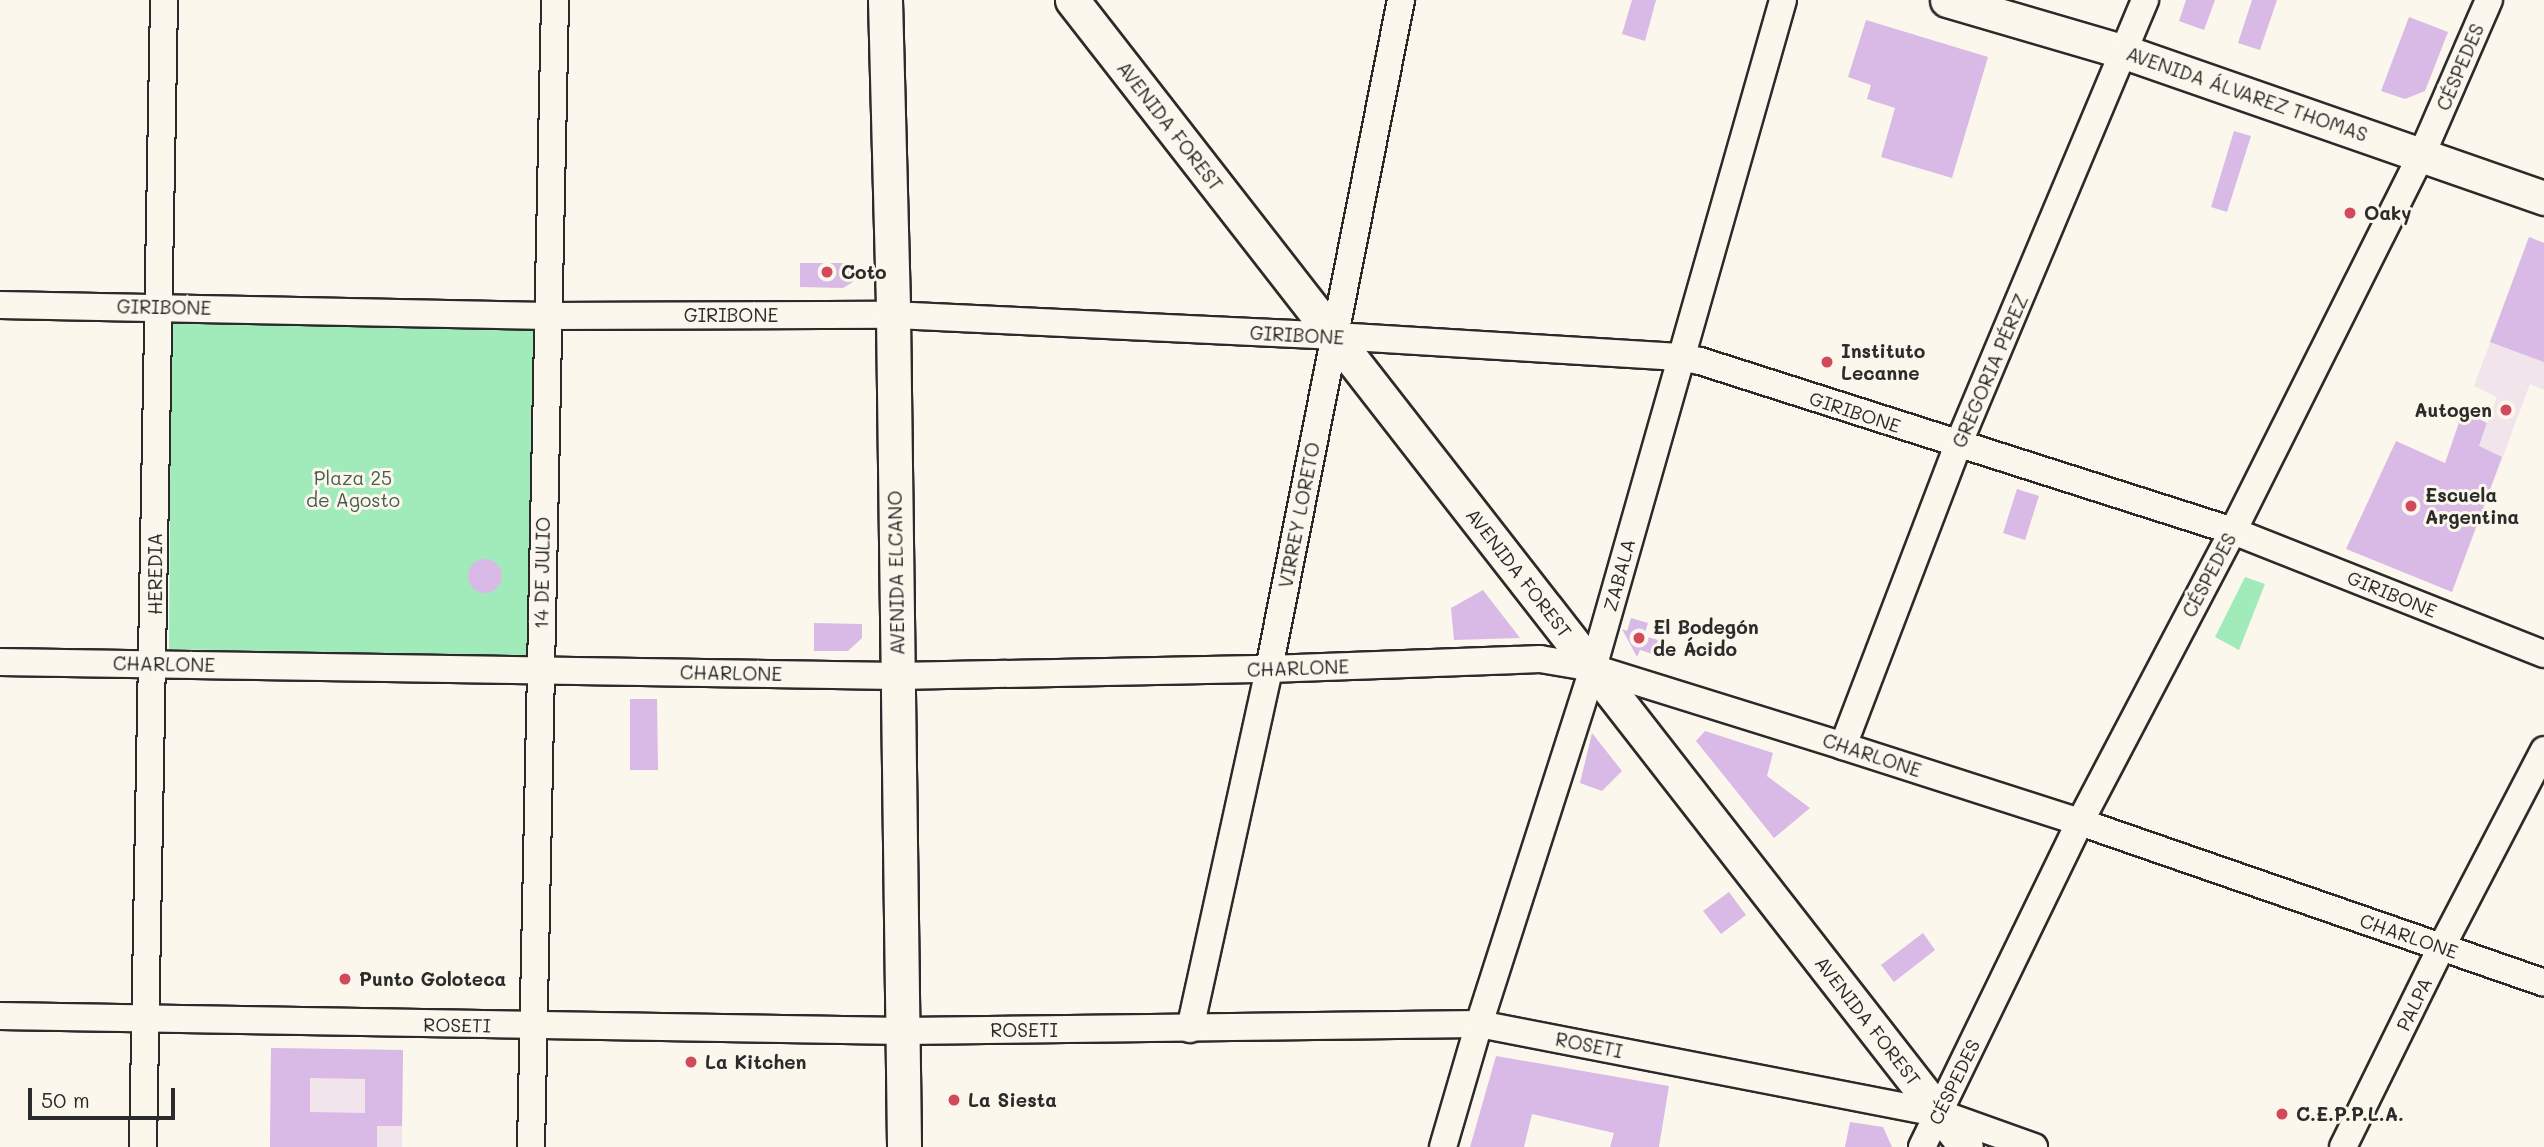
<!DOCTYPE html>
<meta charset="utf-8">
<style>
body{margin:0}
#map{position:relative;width:2544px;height:1147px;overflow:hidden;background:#fbf7ec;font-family:Mali,sans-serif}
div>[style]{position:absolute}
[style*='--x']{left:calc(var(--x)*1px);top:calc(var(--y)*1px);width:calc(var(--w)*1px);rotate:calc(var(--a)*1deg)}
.built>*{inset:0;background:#f1e4ea}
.green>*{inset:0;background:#a1ebba}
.building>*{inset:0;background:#d9b9e6}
.round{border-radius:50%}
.roads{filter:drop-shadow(2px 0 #2b2b2b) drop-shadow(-2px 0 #2b2b2b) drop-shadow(0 2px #2b2b2b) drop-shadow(0 -2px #2b2b2b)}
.minor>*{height:26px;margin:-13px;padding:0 13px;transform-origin:13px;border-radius:13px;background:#fbf7ec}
.major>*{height:33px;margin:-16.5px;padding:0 16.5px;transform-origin:16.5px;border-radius:16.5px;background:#fbf7ec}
.dots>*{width:19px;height:19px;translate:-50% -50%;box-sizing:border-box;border:4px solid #fbf7ec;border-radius:50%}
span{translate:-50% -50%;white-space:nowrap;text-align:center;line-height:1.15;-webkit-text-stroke:6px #fbf7ec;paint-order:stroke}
.street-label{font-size:19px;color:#2b2b2b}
.poi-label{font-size:19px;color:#2b2b2b;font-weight:700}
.left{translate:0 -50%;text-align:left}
.right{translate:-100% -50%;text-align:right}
.park-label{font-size:19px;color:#485b4f}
.scale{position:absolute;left:28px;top:1088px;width:147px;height:32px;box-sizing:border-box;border:4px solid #2b2b2b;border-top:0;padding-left:9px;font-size:21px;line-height:24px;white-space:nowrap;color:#2b2b2b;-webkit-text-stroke:5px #fbf7ec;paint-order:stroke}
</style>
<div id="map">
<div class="built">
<div style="clip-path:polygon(2529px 237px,2544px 243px,2544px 390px,2530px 384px,2452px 592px,2479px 446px,2497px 397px,2474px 386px)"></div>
<div style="clip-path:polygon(271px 1048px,403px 1050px,402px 1147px,270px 1147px)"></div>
</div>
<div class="green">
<div style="clip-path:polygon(171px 321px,539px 329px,531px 657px,169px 649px)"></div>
<div style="clip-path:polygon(2245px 577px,2265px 584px,2239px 650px,2215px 637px)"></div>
</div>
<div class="building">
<div style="clip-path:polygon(1632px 0,1656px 0,1645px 41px,1622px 34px)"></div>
<div style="clip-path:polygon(2186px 0,2215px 0,2204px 30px,2179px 21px)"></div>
<div style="clip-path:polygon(2252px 0,2277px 0,2260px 50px,2238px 43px)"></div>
<div style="clip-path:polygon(2409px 17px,2448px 32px,2425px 91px,2405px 99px,2381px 91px)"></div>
<div style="clip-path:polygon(1866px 20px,1988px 57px,1952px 178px,1881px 157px,1895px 108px,1867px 99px,1871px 85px,1848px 77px)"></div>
<div style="clip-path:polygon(2234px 131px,2251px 136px,2227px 212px,2211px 207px)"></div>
<div style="clip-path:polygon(2529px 237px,2544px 243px,2544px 362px,2490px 342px)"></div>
<div style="clip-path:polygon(800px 263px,853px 263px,853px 282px,843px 288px,800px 287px)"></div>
<div style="clip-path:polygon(2463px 411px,2487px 423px,2479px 446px,2502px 457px,2452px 592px,2346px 549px,2396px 441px,2445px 463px)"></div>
<div style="clip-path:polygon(2017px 489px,2039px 496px,2025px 540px,2003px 533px)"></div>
<div class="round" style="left:468px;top:559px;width:34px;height:34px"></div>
<div style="clip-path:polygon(1483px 590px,1520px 638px,1454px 640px,1451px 608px)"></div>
<div style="clip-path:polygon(1631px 618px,1648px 623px,1644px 636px,1658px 640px,1653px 654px,1640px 650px,1637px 657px,1622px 629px,1627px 631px)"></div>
<div style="clip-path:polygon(814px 623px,862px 624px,862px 638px,848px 651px,814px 651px)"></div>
<div style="clip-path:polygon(630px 699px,657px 699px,658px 770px,630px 770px)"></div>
<div style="clip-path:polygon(1705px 731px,1773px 753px,1767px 776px,1810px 808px,1774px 838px,1696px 741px)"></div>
<div style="clip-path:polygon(1592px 733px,1622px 771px,1602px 791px,1580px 783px)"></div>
<div style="clip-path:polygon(1729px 892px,1746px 915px,1721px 934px,1703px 911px)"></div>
<div style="clip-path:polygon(1923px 933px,1935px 950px,1894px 982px,1881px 965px)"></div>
<div style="clip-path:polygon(evenodd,271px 1048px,403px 1050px,402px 1126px,377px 1126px,377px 1147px,270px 1147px,271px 1048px,310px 1078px,365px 1079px,365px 1113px,310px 1112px,310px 1078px)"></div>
<div style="clip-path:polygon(1496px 1056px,1669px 1086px,1659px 1147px,1610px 1147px,1614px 1133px,1532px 1114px,1524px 1147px,1470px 1147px)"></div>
<div style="clip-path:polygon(1850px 1122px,1883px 1127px,1892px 1147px,1845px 1147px)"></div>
</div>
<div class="roads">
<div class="minor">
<div style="--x:0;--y:305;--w:548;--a:1.15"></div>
<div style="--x:548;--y:316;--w:345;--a:-0.2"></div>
<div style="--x:893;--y:315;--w:442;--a:2.7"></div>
<div style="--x:1335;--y:336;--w:345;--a:3.5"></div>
<div style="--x:1679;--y:357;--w:21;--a:11"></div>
<div style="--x:1700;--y:361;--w:559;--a:17.69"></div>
<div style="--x:2233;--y:531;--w:334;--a:21.6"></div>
<div style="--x:0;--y:662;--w:897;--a:0.89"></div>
<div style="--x:897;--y:676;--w:372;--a:-1.1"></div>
<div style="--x:1269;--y:669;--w:271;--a:-2.1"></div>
<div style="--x:1540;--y:659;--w:54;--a:9.6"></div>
<div style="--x:1593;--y:668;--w:262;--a:17.3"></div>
<div style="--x:1843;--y:746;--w:249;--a:17.8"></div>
<div style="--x:2080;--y:822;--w:491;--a:19.1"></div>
<div style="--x:1843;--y:746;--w:322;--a:-69.1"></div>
<div style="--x:1958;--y:445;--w:483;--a:-67.2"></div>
<div style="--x:0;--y:1016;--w:903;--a:0.95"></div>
<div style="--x:903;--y:1031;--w:576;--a:-0.7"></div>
<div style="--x:1479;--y:1024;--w:469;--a:11"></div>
<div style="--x:1939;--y:1113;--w:101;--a:19.7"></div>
<div style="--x:1190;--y:1029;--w:369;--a:-77.6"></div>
<div style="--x:1269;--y:669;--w:682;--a:-78.84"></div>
<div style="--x:143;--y:1147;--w:1147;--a:-88.95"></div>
<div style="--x:531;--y:1147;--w:1147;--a:-88.8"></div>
<div style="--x:1443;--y:1147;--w:128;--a:-73.7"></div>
<div style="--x:1479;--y:1024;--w:374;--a:-72.2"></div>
<div style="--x:1593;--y:668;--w:694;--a:-74.12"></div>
<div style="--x:1922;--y:1147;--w:361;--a:-64.1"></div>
<div style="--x:2080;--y:822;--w:329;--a:-62.3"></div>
<div style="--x:2233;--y:531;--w:422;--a:-63.4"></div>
<div style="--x:2422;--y:154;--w:168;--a:-66.5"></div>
<div style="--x:2343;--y:1147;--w:222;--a:-63.8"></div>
<div style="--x:2441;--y:948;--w:223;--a:-62.5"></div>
</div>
<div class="major">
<div style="--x:885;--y:0;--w:315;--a:88.5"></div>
<div style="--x:893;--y:315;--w:832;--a:89.24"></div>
<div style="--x:1072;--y:0;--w:1454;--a:52.07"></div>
<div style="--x:1947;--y:0;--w:185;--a:16.3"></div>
<div style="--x:2125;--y:52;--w:444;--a:19.2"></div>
</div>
</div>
<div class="dots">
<div style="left:2350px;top:213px;background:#d1495b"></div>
<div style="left:827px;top:272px;background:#d1495b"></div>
<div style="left:1827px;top:362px;background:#d1495b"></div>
<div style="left:2506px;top:410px;background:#d1495b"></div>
<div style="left:2411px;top:506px;background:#d1495b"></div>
<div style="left:1639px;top:638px;background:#d1495b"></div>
<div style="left:345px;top:979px;background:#d1495b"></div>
<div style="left:691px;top:1062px;background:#d1495b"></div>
<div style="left:954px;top:1100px;background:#d1495b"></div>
<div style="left:2282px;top:1114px;background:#d1495b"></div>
</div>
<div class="street-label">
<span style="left:2460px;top:67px;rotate:-67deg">CÉSPEDES</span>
<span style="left:2247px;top:94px;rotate:19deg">AVENIDA ÁLVAREZ THOMAS</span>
<span style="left:1170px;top:126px;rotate:52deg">AVENIDA FOREST</span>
<span style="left:164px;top:307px;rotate:1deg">GIRIBONE</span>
<span style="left:731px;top:315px">GIRIBONE</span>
<span style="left:1297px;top:335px;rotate:3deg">GIRIBONE</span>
<span style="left:1990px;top:371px;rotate:-67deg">GREGORIA PÉREZ</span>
<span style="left:1855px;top:412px;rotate:18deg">GIRIBONE</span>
<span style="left:1299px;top:515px;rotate:-79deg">VIRREY LORETO</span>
<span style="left:542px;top:573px;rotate:-89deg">14 DE JULIO</span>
<span style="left:896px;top:573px;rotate:-91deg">AVENIDA ELCANO</span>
<span style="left:1519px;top:573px;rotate:52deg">AVENIDA FOREST</span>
<span style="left:155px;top:574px;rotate:-90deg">HEREDIA</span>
<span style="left:1619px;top:575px;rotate:-75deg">ZABALA</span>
<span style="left:2209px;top:575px;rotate:-62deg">CÉSPEDES</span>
<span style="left:2392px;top:594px;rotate:22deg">GIRIBONE</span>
<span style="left:164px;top:664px;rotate:1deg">CHARLONE</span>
<span style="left:1298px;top:668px;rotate:-2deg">CHARLONE</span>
<span style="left:731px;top:673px;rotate:1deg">CHARLONE</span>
<span style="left:1872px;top:755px;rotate:18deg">CHARLONE</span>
<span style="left:2409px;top:936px;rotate:19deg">CHARLONE</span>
<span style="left:2414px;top:1004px;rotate:-64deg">PALPA</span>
<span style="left:1868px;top:1021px;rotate:52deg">AVENIDA FOREST</span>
<span style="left:457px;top:1025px;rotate:1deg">ROSETI</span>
<span style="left:1024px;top:1030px">ROSETI</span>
<span style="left:1589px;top:1045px;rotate:11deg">ROSETI</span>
<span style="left:1954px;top:1082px;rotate:-64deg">CÉSPEDES</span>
</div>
<div class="poi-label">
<span class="left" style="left:2364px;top:213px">Oaky</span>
<span class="left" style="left:841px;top:272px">Coto</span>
<span class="left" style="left:1841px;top:362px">Instituto<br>Lecanne</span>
<span class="right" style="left:2492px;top:410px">Autogen</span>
<span class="left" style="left:2425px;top:506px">Escuela<br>Argentina</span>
<span class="left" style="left:1653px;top:638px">El Bodegón<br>de Ácido</span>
<span class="left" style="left:359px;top:979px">Punto Goloteca</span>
<span class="left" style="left:705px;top:1062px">La Kitchen</span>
<span class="left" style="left:968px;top:1100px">La Siesta</span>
<span class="left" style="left:2296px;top:1114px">C.E.P.P.L.A.</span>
</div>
<div class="park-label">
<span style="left:353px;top:489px">Plaza 25<br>de Agosto</span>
</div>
<div class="scale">50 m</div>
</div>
